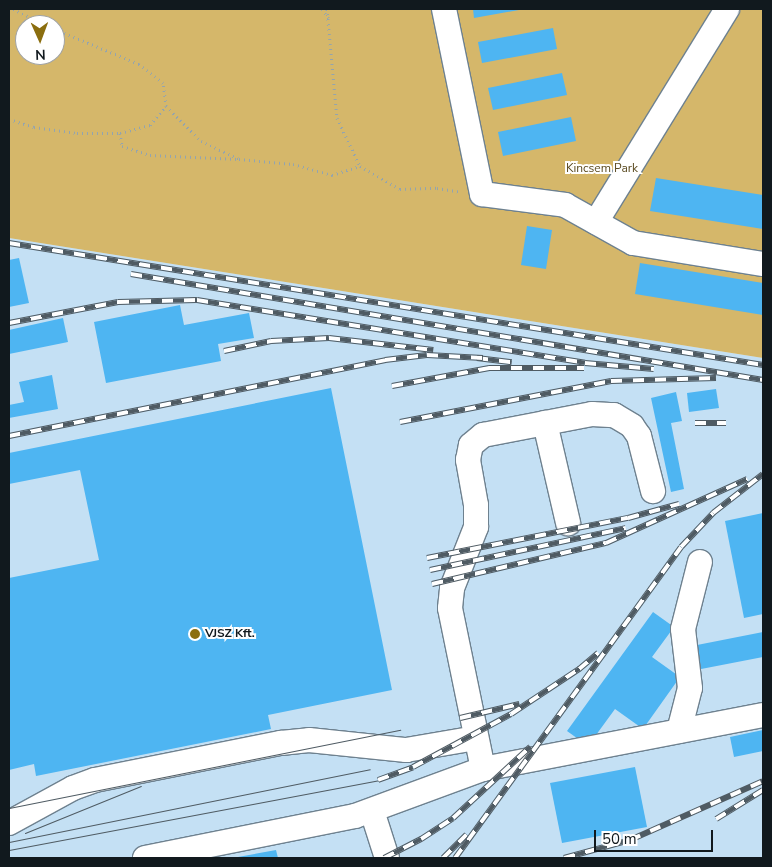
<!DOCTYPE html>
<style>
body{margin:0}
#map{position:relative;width:772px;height:867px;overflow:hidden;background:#d8edfc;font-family:"Nunito Sans",sans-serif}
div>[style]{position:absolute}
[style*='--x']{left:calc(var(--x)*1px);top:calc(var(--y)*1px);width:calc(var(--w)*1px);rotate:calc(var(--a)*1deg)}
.built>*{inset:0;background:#c4e0f4}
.green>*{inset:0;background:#d5b76a}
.building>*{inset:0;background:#4eb5f2}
.path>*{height:3px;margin-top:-1.5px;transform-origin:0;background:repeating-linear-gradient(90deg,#93a4af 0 1px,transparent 0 5px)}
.roads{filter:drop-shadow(1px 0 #6e818f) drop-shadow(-1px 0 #6e818f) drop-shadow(0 1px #6e818f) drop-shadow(0 -1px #6e818f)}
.minor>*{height:24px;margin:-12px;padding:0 12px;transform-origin:12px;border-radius:12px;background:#fff}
.tram>*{height:1px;margin:-0.5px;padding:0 0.5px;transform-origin:0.5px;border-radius:0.5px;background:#4f5b63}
.rail>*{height:5.5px;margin-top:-2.75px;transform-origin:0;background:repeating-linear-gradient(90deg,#fff 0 11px,#4f5b63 0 22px);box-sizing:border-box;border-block:1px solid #4f5b63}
.dots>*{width:14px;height:14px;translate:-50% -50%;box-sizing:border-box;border:2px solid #fff;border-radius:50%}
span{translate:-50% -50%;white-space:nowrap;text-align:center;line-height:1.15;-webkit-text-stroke:4px #fff;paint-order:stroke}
.park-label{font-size:12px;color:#5b4b21}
.poi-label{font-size:12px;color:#11191e;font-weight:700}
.left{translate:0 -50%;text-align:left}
.frame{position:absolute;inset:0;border:10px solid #11191e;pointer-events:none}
.north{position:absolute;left:15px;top:15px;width:50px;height:50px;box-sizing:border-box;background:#fff;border:1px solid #a0a3a5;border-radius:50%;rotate:178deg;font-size:14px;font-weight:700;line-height:20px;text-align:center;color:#11191e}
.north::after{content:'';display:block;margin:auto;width:18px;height:22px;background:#8b6e0f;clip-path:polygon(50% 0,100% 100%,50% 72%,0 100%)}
.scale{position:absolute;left:594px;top:830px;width:119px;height:22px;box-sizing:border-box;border:2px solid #11191e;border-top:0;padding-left:6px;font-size:15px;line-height:18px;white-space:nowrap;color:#11191e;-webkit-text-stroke:4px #fff;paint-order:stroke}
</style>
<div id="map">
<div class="built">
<div style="clip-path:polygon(9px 238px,763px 358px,763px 858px,9px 858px)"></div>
</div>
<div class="green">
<div style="clip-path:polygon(evenodd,9px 9px,763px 9px,763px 358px,9px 238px,9px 9px,25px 25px,55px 25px,55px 55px,25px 55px,25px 25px)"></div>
</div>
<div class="building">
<div style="clip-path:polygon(473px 9px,519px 9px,519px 10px,474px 18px)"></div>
<div style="clip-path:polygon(553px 28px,557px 49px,482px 63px,478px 42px)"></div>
<div style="clip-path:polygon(562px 73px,567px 95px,493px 110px,488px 88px)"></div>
<div style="clip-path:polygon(571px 117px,576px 141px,503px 156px,498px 132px)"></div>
<div style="clip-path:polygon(656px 178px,763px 195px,763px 229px,650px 211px)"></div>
<div style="clip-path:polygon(527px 226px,552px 230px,546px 269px,521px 265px)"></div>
<div style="clip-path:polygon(19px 258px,29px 303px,9px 307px,9px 260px)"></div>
<div style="clip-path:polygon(640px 263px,763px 283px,763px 315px,635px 294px)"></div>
<div style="clip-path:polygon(180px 305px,184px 325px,249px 313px,254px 338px,218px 344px,221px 361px,106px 383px,94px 322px)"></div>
<div style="clip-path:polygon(63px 318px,68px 342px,9px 354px,9px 330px)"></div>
<div style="clip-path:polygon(52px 375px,58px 409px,9px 418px,9px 405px,24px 402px,19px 382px)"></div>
<div style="clip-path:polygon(331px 388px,392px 690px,268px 715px,271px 729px,36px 776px,34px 764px,9px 770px,9px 578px,99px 560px,80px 470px,9px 484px,9px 453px)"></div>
<div style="clip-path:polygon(716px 389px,719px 408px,689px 412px,687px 393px)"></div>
<div style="clip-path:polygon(676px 392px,682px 421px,671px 423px,684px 489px,671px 492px,651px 398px)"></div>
<div style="clip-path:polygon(763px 513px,763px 614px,744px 618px,725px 521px)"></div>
<div style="clip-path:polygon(653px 612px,674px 627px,652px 657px,680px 677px,643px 729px,615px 709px,588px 746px,567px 731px)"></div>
<div style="clip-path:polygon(763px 632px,763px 657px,696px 670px,692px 646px)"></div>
<div style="clip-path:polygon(763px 730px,763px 751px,734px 757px,730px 737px)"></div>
<div style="clip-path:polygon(635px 767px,647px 827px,562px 843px,550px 783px)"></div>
<div style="clip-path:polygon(276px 850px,278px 858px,238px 858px,238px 857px)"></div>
</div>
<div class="path">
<div style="--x:13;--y:9;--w:37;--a:26"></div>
<div style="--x:322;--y:9;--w:12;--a:55"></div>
<div style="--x:327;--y:9;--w:109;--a:84.8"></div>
<div style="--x:337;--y:118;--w:53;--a:64.4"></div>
<div style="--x:360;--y:166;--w:46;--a:29.9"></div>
<div style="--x:400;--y:189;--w:37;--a:-2"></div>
<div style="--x:437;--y:188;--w:25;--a:9"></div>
<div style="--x:166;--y:106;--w:49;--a:45"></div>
<div style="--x:201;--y:141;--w:42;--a:25.3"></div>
<div style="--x:239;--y:159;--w:54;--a:5.3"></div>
<div style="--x:293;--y:164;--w:41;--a:15.8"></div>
<div style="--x:332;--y:175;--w:29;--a:-18"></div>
<div style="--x:9;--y:119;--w:26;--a:18"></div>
<div style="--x:34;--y:127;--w:43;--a:7.9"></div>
<div style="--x:77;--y:133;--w:43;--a:0"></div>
<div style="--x:120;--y:133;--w:31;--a:-15"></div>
<div style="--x:150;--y:125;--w:25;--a:-50"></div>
<div style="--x:166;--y:106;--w:23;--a:-97"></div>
<div style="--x:163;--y:83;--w:31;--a:-142"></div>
<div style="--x:139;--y:64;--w:91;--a:-157.4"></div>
<div style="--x:120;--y:133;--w:13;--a:81"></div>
<div style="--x:122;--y:146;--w:29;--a:18"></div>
<div style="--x:150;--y:155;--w:88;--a:2.6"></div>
</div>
<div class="roads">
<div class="minor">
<div style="--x:444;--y:9;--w:189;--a:78.4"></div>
<div style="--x:482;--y:194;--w:84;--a:7.5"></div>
<div style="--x:565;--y:205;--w:78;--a:29.2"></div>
<div style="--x:633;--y:243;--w:132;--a:9.2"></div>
<div style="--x:596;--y:222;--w:250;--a:-58.4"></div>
<div style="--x:545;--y:423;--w:103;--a:77"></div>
<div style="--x:679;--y:731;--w:44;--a:-75.7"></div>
<div style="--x:690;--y:688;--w:59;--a:-96.8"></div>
<div style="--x:683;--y:629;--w:69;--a:-75.8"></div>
<div style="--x:483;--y:769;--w:164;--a:-101.6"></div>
<div style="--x:450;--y:608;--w:20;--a:-84"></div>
<div style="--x:452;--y:588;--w:66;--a:-68.5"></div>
<div style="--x:476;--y:527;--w:22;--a:-90"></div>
<div style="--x:476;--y:505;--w:46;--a:-100.1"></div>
<div style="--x:468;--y:460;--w:15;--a:-79"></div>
<div style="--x:471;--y:445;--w:16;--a:-40"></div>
<div style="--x:483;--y:435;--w:111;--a:-10.9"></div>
<div style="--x:592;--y:414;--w:22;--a:3"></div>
<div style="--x:614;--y:415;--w:21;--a:31"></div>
<div style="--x:632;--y:426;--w:12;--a:55"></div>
<div style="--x:639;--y:436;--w:57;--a:75.7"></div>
<div style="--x:372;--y:811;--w:49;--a:72.3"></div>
<div style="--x:9;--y:823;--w:73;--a:-28.7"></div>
<div style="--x:73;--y:788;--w:23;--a:-20"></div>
<div style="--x:95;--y:780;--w:190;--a:-11.3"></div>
<div style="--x:281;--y:743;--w:28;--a:-6"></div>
<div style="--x:309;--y:740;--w:98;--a:5.9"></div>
<div style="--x:406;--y:750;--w:71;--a:-9.7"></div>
<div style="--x:145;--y:858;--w:214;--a:-11.3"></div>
<div style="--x:355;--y:816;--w:136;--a:-20.2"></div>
<div style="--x:483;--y:769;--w:285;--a:-10.9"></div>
</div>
</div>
<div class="tram">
<div style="--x:9;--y:808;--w:399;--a:-11.3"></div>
<div style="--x:25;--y:833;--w:125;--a:-22.1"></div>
<div style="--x:9;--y:842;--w:368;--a:-11.4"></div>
<div style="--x:9;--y:850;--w:376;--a:-10.7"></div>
</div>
<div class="rail">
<div style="--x:9;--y:243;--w:764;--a:9.19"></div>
<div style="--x:131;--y:274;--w:641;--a:9.52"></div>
<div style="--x:9;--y:323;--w:111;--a:-10.9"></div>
<div style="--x:118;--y:302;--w:79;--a:-1.5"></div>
<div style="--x:197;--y:300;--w:393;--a:9.2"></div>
<div style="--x:585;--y:363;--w:69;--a:5"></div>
<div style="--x:224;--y:351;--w:48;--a:-12"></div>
<div style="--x:271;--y:341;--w:58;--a:-3"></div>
<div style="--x:329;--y:338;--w:105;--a:6.6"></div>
<div style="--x:477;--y:358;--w:35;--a:7"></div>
<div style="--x:392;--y:386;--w:99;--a:-10.5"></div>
<div style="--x:489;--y:368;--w:95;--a:0"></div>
<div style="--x:400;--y:422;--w:215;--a:-11"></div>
<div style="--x:611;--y:381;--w:105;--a:-1.6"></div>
<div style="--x:695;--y:423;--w:31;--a:0"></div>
<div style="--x:9;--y:436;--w:384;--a:-11.4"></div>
<div style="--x:385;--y:360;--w:42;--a:-6.8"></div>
<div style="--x:427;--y:355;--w:56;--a:3.1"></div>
<div style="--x:427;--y:558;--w:205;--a:-11.3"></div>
<div style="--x:628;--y:518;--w:53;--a:-15.4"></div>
<div style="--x:430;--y:570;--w:200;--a:-12.1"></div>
<div style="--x:432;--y:584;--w:179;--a:-13.3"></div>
<div style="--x:606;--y:543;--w:155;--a:-24.4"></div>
<div style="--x:460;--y:718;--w:61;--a:-13.3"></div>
<div style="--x:378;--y:780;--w:37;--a:-20"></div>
<div style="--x:413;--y:767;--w:111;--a:-28.4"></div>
<div style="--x:511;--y:714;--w:82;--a:-33.5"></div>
<div style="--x:579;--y:669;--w:25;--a:-40"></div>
<div style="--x:716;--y:819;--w:55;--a:-31.7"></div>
<div style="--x:384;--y:858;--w:42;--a:-27.2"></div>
<div style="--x:421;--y:839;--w:38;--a:-33"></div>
<div style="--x:453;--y:818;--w:105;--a:-42.7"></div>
<div style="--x:443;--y:858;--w:33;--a:-45"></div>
<div style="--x:455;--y:858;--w:384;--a:-54"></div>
<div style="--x:681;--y:547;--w:47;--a:-46.7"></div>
<div style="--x:713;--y:513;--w:63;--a:-38"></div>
<div style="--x:564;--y:858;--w:68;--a:-15.3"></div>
<div style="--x:630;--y:840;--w:145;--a:-23.9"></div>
</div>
<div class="dots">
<div style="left:195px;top:634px;background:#8b6e0f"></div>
</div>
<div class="park-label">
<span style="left:602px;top:169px">Kincsem Park</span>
</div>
<div class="poi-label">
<span class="left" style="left:205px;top:634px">VJSZ Kft.</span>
</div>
<div class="frame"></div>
<div class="north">N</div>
<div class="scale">50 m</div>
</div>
